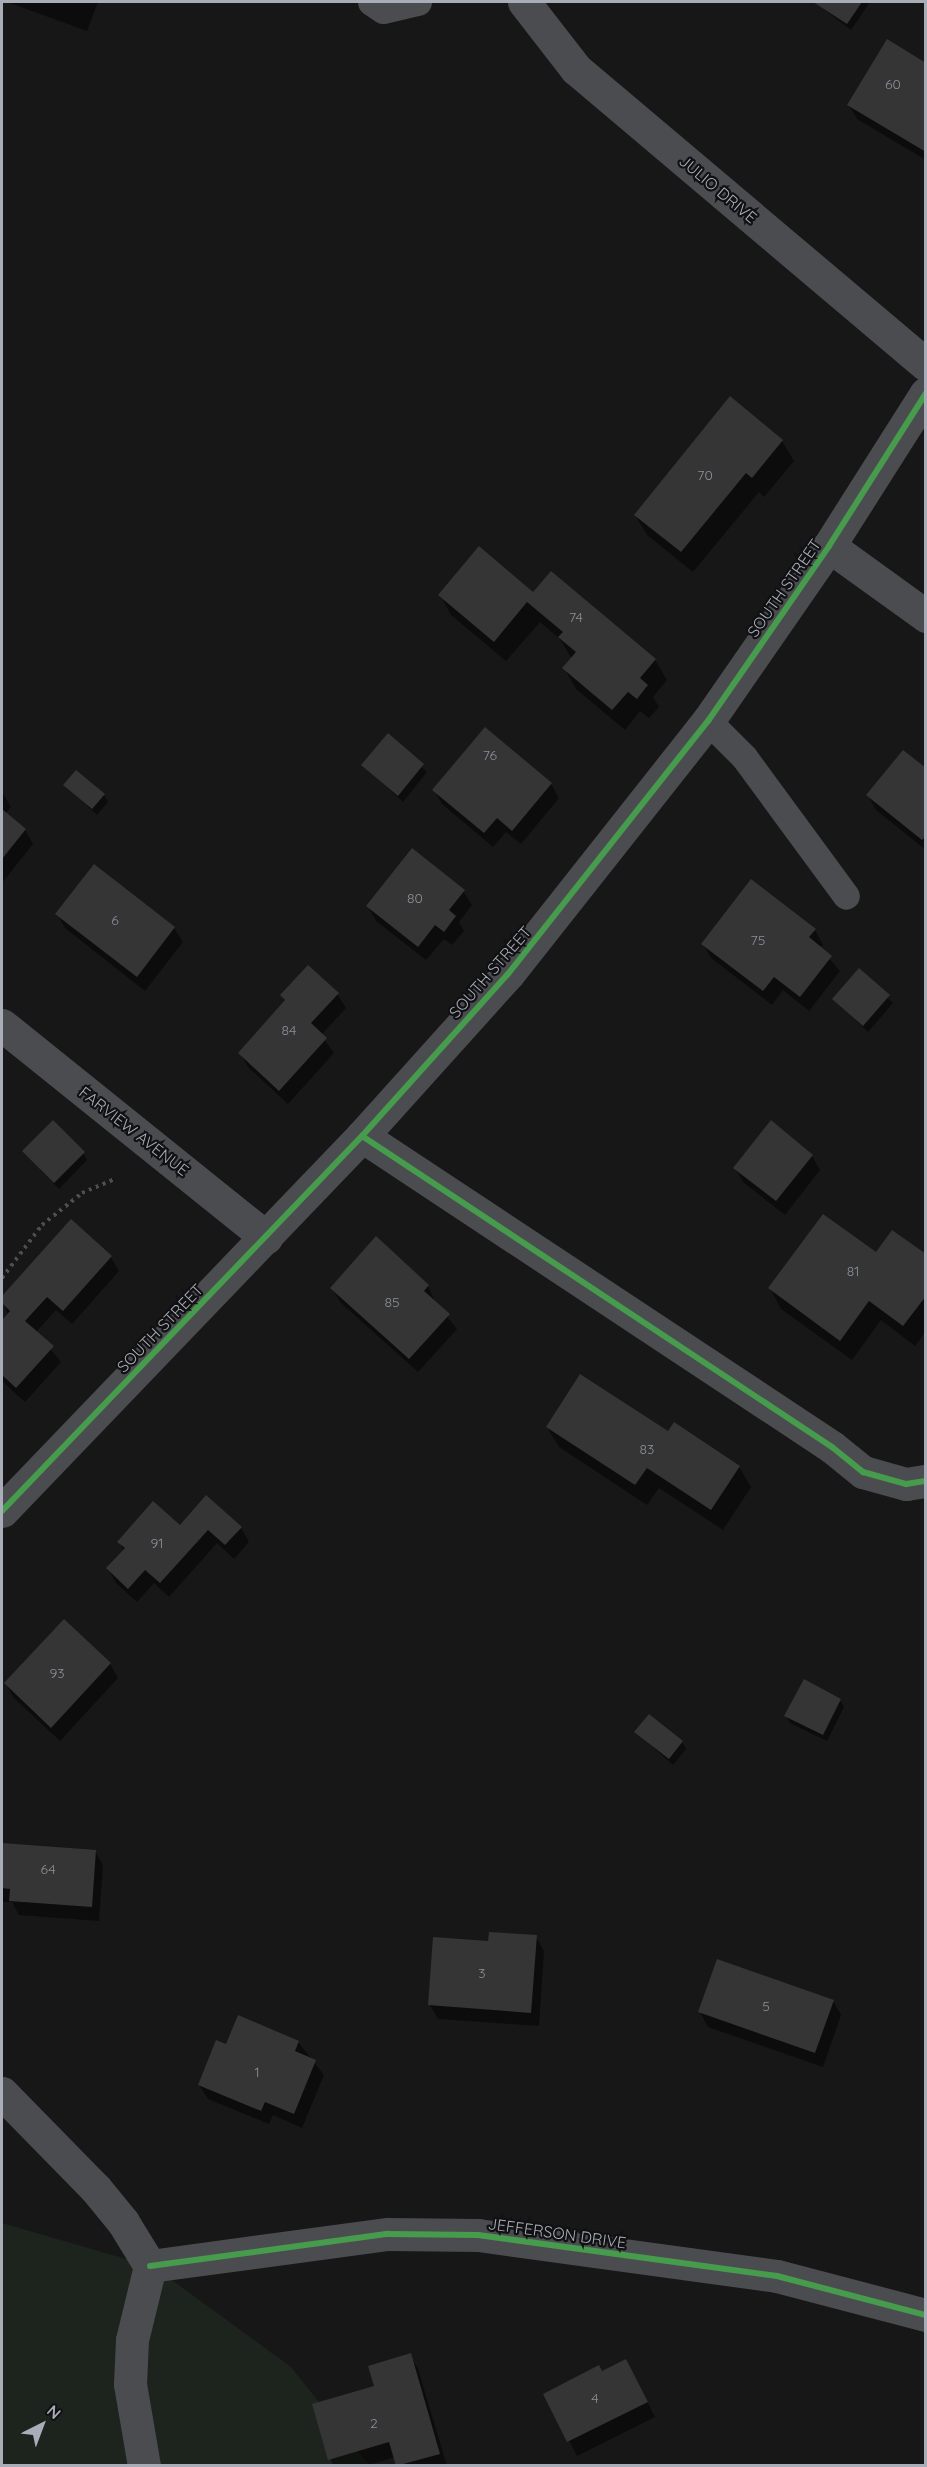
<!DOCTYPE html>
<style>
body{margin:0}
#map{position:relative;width:927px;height:2467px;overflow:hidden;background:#171717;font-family:Quicksand,sans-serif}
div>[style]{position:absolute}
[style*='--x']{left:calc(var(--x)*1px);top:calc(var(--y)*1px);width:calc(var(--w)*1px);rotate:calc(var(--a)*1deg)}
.green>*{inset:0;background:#1d241e}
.shadow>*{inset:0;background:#0007}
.building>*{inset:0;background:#353536}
.path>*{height:4px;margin-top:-2px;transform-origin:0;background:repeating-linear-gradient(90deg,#4d4e52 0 3px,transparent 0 7.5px)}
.service>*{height:27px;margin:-13.5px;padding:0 13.5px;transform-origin:13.5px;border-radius:13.5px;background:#4b4c50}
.minor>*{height:33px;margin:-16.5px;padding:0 16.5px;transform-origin:16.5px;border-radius:16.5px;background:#4b4c50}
.tertiary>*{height:33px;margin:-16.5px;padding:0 16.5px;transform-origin:16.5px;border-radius:16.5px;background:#4b4c50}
.cycleway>*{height:6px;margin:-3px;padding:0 3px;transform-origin:3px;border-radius:3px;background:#469c4c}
span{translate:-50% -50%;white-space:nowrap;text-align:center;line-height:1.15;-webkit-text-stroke:4.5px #111113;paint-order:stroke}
.number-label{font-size:14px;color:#8b8f98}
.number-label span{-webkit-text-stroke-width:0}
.street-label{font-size:16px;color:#a8adb8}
.frame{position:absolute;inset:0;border:3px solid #a8adb8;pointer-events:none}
.north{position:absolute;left:12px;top:2395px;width:60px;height:60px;-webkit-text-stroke:4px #111113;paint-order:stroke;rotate:42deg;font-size:16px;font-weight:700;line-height:24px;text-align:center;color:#a8adb8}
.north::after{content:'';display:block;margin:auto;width:21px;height:27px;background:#a8adb8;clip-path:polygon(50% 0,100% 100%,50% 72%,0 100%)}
</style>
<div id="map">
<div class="green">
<div style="clip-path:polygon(2px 2223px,150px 2266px,165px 2275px,291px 2367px,369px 2465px,2px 2465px)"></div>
</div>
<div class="shadow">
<div style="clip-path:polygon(7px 2px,98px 2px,87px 31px)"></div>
<div style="clip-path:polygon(814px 2px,870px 2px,851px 30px)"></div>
<div style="clip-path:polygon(926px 64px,926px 160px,857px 119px,849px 105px)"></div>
<div style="clip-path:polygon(782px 441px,794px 461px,764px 497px,759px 492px,693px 572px,647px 535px,635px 515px)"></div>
<div style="clip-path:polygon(533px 594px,655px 660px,667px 680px,653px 697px,659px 707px,649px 718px,640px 711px,625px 730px,576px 689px,564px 668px,572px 659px,560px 639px,540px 622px,506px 661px,451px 615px,440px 595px)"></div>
<div style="clip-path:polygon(388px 735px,427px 772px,403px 802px,363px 765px)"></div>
<div style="clip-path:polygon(926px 770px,926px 850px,876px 810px,868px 795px)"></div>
<div style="clip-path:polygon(551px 784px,559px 798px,521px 844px,506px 832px,493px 847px,442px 804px,434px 790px)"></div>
<div style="clip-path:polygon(65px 785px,104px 795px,108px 802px,97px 815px)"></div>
<div style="clip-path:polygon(2px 792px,11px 807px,5px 814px,25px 830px,33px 844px,2px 883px)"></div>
<div style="clip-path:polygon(94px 866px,174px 928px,183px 942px,145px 991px,65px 928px,57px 914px)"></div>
<div style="clip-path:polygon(463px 891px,472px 905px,459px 922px,464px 931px,452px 945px,444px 939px,426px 960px,376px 921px,368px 907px)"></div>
<div style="clip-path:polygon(815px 930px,823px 945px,820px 948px,840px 971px,809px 1011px,783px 990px,772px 1005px,711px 958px,703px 944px)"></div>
<div style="clip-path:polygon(859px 970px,893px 1003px,868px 1032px,834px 999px)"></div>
<div style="clip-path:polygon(337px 994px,346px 1008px,321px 1035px,334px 1053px,288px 1104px,248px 1067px,240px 1053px,286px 1002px,282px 996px)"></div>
<div style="clip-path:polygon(24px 1152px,83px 1153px,87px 1160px,59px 1189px)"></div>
<div style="clip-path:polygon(812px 1156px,820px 1170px,785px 1215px,743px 1182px,735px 1168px)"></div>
<div style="clip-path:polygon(71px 1221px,111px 1257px,119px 1271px,72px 1324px,56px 1310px,36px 1332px,61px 1362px,25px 1402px,2px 1381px,2px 1323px,8px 1315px,2px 1298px)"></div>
<div style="clip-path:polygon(376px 1239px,428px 1286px,435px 1302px,457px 1329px,418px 1372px,340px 1302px,332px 1288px)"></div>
<div style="clip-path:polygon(876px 1255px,926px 1256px,926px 1331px,915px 1346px,881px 1320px,852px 1360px,781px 1309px,770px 1288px)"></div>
<div style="clip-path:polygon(547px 1427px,668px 1433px,739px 1467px,751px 1487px,723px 1530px,659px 1488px,647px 1505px,559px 1447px)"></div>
<div style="clip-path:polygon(180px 1527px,241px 1528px,249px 1542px,234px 1559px,217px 1543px,169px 1597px,154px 1583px,137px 1602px,116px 1583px,108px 1569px,124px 1551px,119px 1542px)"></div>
<div style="clip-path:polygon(110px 1664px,118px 1678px,60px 1741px,14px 1698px,6px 1684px)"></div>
<div style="clip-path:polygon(840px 1700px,844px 1707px,827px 1741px,790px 1723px,786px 1716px)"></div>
<div style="clip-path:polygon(636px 1732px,682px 1742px,686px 1749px,673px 1765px)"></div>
<div style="clip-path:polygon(2px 1844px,95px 1851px,103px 1865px,99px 1921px,19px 1915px,12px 1902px,2px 1902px)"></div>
<div style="clip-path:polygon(536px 1937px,544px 1951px,539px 2026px,438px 2019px,430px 2005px)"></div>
<div style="clip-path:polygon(833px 2001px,841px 2015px,823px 2067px,708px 2027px,700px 2012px)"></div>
<div style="clip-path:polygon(298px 2042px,324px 2075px,302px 2128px,273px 2115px,269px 2124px,208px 2099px,199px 2085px,227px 2046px)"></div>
<div style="clip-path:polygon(410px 2355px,418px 2369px,447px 2466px,398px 2466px,395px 2457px,366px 2466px,333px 2466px,313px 2405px,375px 2387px)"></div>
<div style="clip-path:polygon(602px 2373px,634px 2375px,655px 2417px,577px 2456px,545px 2394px)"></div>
</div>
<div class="building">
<div style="clip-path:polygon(813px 2px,862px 2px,847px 24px)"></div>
<div style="clip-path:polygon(887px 39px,926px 63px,926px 152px,847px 105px)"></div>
<div style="clip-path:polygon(730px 396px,783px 440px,752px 478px,746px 473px,681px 552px,634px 515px)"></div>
<div style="clip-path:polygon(479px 546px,533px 592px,551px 571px,656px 659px,640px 678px,648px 685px,637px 699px,628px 692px,612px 710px,562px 668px,576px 652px,558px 637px,563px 632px,527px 602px,494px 642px,438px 595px)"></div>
<div style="clip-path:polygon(485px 727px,552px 783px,512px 831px,497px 818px,484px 833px,432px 790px)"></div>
<div style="clip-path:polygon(388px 733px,424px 764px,398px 796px,361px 765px)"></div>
<div style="clip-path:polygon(903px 750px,926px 768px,926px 836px,922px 840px,866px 795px)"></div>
<div style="clip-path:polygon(76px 770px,105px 794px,92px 809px,63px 785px)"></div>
<div style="clip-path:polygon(2px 809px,26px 829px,2px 859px)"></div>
<div style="clip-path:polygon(412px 848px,465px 890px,449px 910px,456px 916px,444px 932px,435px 925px,418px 947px,366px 906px)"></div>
<div style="clip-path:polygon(94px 864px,175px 927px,137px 977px,55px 914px)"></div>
<div style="clip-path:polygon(751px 879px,816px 929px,809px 937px,832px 956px,800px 997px,774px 977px,763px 991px,701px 944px)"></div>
<div style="clip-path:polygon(308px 965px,339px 993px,311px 1023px,327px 1038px,279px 1091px,238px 1053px,285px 1000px,280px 995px)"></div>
<div style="clip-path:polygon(859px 968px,890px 995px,863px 1026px,832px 999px)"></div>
<div style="clip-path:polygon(53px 1120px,85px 1152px,54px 1183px,22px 1151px)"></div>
<div style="clip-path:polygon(771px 1120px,813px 1155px,776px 1201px,733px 1168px)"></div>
<div style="clip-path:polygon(823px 1214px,876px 1252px,892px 1230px,926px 1254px,926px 1296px,903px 1326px,869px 1301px,840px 1341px,768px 1288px)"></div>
<div style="clip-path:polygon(71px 1219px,112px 1256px,63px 1311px,47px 1297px,25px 1321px,54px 1346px,16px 1388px,2px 1375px,2px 1320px,10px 1311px,2px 1303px,2px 1296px)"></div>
<div style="clip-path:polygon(376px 1236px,429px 1285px,424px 1291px,450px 1314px,409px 1359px,330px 1288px)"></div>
<div style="clip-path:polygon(580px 1374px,668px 1431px,674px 1422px,740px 1466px,711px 1510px,647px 1468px,635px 1485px,546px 1427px)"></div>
<div style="clip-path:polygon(206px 1495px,242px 1527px,225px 1545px,208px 1530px,160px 1583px,145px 1570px,128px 1589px,106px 1568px,125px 1548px,117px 1542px,153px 1501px,180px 1525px)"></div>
<div style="clip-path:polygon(64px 1619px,111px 1663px,51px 1728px,4px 1683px)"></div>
<div style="clip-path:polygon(804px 1679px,841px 1699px,823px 1735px,784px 1716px)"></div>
<div style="clip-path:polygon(649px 1714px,683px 1741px,669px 1759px,634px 1732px)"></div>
<div style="clip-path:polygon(2px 1843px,96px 1850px,92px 1907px,9px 1901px,10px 1889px,2px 1888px)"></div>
<div style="clip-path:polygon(489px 1932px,537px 1935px,531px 2013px,428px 2005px,433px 1937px,488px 1941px)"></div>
<div style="clip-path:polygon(717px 1959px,834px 2000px,815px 2053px,698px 2012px)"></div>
<div style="clip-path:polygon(238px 2015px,299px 2041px,295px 2051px,316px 2060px,294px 2114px,265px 2102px,261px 2111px,198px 2085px,216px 2040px,226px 2044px)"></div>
<div style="clip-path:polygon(411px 2353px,440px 2454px,396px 2466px,389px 2442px,328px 2460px,312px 2404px,374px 2386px,368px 2366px)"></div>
<div style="clip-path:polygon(626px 2359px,648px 2402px,567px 2442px,543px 2394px,599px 2365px,602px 2371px)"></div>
</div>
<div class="path">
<div style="--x:2;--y:1278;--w:66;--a:-53"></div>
<div style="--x:42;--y:1225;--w:51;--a:-38.7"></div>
<div style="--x:82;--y:1193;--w:34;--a:-23"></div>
</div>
<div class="service">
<div style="--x:371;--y:2;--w:14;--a:34"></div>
<div style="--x:383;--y:10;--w:36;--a:-13"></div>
<div style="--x:708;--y:721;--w:51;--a:45"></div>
<div style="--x:744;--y:757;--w:172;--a:53.7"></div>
</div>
<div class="minor">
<div style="--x:524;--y:2;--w:85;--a:52.2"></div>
<div style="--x:576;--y:69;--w:458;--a:40.2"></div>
<div style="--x:829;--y:546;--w:120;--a:35.8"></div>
<div style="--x:2;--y:1025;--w:339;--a:38.8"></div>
<div style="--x:362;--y:1136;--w:564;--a:33.49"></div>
<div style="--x:832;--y:1447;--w:40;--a:39"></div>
<div style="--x:863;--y:1472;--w:45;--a:15.6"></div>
<div style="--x:906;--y:1484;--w:20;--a:-9"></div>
<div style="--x:2;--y:2093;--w:134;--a:45.6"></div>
<div style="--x:96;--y:2189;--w:43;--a:50.7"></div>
<div style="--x:123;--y:2222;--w:52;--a:58.5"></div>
<div style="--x:150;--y:2266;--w:76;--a:103.7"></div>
<div style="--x:132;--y:2340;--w:44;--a:92.6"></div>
<div style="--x:130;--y:2384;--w:83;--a:80.3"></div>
<div style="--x:150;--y:2266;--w:240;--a:-7.7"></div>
<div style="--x:388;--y:2234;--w:90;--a:0.6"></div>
<div style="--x:478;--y:2235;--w:302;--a:7.8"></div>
<div style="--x:777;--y:2276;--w:154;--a:14.7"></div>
</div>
<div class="tertiary">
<div style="--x:2;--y:1511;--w:520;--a:-46.17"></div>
<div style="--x:362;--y:1136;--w:218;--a:-48"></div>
<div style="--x:508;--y:974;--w:323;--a:-51.7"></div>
<div style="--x:708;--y:721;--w:213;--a:-55.3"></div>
<div style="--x:829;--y:546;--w:181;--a:-57.6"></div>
</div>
<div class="cycleway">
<div style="--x:362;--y:1136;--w:564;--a:33.49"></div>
<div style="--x:832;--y:1447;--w:40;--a:39"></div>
<div style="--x:863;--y:1472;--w:45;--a:15.6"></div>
<div style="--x:906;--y:1484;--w:20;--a:-9"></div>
<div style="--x:2;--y:1511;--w:520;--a:-46.17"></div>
<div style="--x:362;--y:1136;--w:218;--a:-48"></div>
<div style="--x:508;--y:974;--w:323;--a:-51.7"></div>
<div style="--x:708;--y:721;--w:213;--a:-55.3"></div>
<div style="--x:829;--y:546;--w:181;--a:-57.6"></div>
<div style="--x:150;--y:2266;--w:240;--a:-7.7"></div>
<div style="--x:388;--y:2234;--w:90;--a:0.6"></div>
<div style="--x:478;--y:2235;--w:302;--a:7.8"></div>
<div style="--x:777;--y:2276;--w:154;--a:14.7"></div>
</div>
<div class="number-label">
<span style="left:893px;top:84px">60</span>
<span style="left:705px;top:475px">70</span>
<span style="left:576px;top:617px">74</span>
<span style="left:490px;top:755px">76</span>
<span style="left:415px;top:898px">80</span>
<span style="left:115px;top:920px">6</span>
<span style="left:758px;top:940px">75</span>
<span style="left:289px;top:1030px">84</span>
<span style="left:853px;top:1271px">81</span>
<span style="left:392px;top:1302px">85</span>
<span style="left:647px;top:1449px">83</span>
<span style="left:157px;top:1543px">91</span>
<span style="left:57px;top:1673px">93</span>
<span style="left:48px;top:1869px">64</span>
<span style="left:482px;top:1973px">3</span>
<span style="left:766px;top:2006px">5</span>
<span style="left:257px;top:2072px">1</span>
<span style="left:595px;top:2398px">4</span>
<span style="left:374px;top:2423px">2</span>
</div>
<div class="street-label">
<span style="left:718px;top:189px;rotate:40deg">JULIO DRIVE</span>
<span style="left:784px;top:588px;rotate:-55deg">SOUTH STREET</span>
<span style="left:490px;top:972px;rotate:-49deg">SOUTH STREET</span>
<span style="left:134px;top:1131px;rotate:38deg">FARVIEW AVENUE</span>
<span style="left:160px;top:1328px;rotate:-46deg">SOUTH STREET</span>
<span style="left:557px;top:2233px;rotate:8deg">JEFFERSON DRIVE</span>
</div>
<div class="frame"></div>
<div class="north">N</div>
</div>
